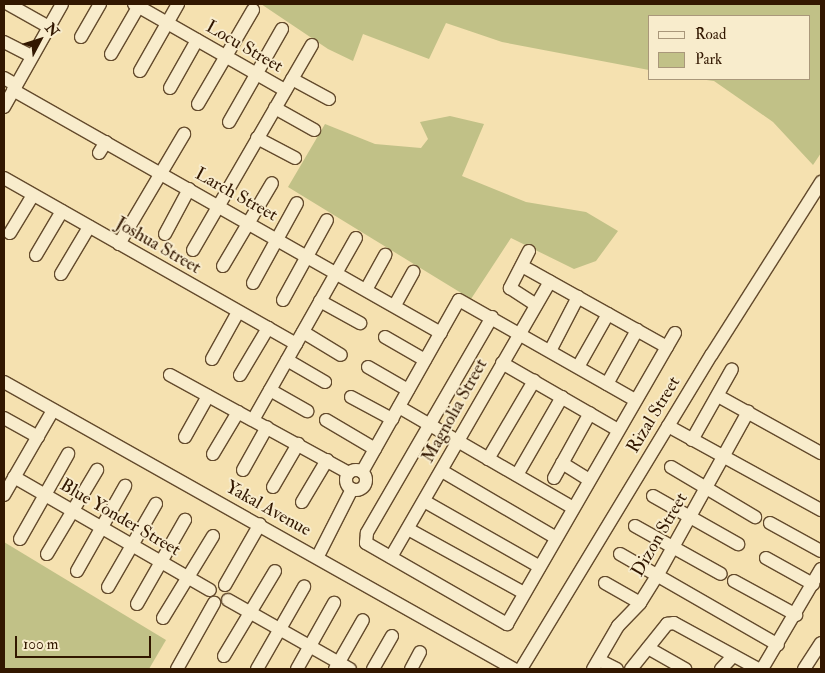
<!DOCTYPE html>
<style>
body{margin:0}
#map{position:relative;width:825px;height:673px;overflow:hidden;background:#f5e1b0;font-family:"IM FELL Double Pica",serif}
div>[style]{position:absolute}
[style*='--x']{left:calc(var(--x)*1px);top:calc(var(--y)*1px);width:calc(var(--w)*1px);rotate:calc(var(--a)*1deg)}
.green>*{inset:0;background:#c1c187}
.roads{filter:drop-shadow(1px 0 #634a2c) drop-shadow(-1px 0 #634a2c) drop-shadow(0 1px #634a2c) drop-shadow(0 -1px #634a2c)}
.minor>*{height:12px;margin:-6px;padding:0 6px;transform-origin:6px;border-radius:6px;background:#f8eccc}
.minor>.ring{margin:-6px;padding:0;box-sizing:content-box;background:none;border:12px solid #f8eccc;border-radius:50%}
span{translate:-50% -50%;white-space:nowrap;text-align:center;line-height:1.15;-webkit-text-stroke:4px #f8eccc;paint-order:stroke}
.street-label{font-size:18px;color:#321700}
.frame{position:absolute;inset:0;border:5px solid #321700;pointer-events:none}
.legend{position:absolute;left:648px;top:15px;width:162px;height:65px;box-sizing:border-box;background:#f8eccc;border:1px solid #a9977a;margin:0;padding:6px 9px;list-style:none;font-size:15px;color:#321700}
.legend li{display:flex;align-items:center;gap:10px;height:25px}
.legend b{width:25px;border:1px solid #a9977a}
.north{position:absolute;left:15px;top:15px;width:50px;height:50px;-webkit-text-stroke:4px #f8eccc;paint-order:stroke;rotate:50deg;font-size:14px;font-weight:700;line-height:20px;text-align:center;color:#321700}
.north::after{content:'';display:block;margin:auto;width:18px;height:22px;background:#321700;clip-path:polygon(50% 0,100% 100%,50% 72%,0 100%)}
.scale{position:absolute;left:15px;top:636px;width:136px;height:22px;box-sizing:border-box;border:2px solid #321700;border-top:0;padding-left:6px;font-size:15px;line-height:18px;white-space:nowrap;color:#321700;-webkit-text-stroke:4px #f8eccc;paint-order:stroke}
</style>
<div id="map">
<div class="green">
<div style="clip-path:polygon(261px 4px,821px 4px,821px 153px,813px 165px,773px 122px,714px 81px,699px 79px,809px 79px,809px 16px,649px 16px,649px 70px,502px 42px,446px 23px,429px 59px,363px 34px,353px 61px,328px 49px)"></div>
<div style="clip-path:polygon(450px 116px,484px 124px,462px 176px,526px 202px,586px 212px,618px 231px,596px 261px,574px 269px,511px 238px,471px 299px,288px 187px,325px 124px,375px 144px,421px 148px,428px 139px,420px 122px)"></div>
<div style="clip-path:polygon(4px 542px,166px 640px,149px 669px,4px 669px)"></div>
</div>
<div class="roads">
<div class="minor">
<div style="--x:8;--y:4;--w:47;--a:29.3"></div>
<div style="--x:134;--y:4;--w:174;--a:29.7"></div>
<div style="--x:81;--y:37;--w:38;--a:-60"></div>
<div style="--x:4;--y:42;--w:31;--a:27"></div>
<div style="--x:111;--y:54;--w:58;--a:-59.9"></div>
<div style="--x:140;--y:71;--w:77;--a:-60.4"></div>
<div style="--x:4;--y:78;--w:14;--a:30"></div>
<div style="--x:292;--y:79;--w:42;--a:28.4"></div>
<div style="--x:170;--y:88;--w:55;--a:-60.6"></div>
<div style="--x:13;--y:90;--w:492;--a:29.6"></div>
<div style="--x:198;--y:104;--w:109;--a:-59.7"></div>
<div style="--x:4;--y:107;--w:118;--a:-60.6"></div>
<div style="--x:275;--y:108;--w:45;--a:29.4"></div>
<div style="--x:229;--y:122;--w:107;--a:-60.3"></div>
<div style="--x:257;--y:138;--w:43;--a:27.8"></div>
<div style="--x:99;--y:153;--w:13;--a:-58"></div>
<div style="--x:4;--y:178;--w:336;--a:29.6"></div>
<div style="--x:10;--y:233;--w:44;--a:-58.8"></div>
<div style="--x:165;--y:234;--w:51;--a:-61.9"></div>
<div style="--x:119;--y:244;--w:128;--a:-59.4"></div>
<div style="--x:193;--y:250;--w:237;--a:-59.9"></div>
<div style="--x:529;--y:251;--w:42;--a:117.2"></div>
<div style="--x:510;--y:288;--w:31;--a:33"></div>
<div style="--x:36;--y:255;--w:51;--a:-59.4"></div>
<div style="--x:223;--y:266;--w:96;--a:-59.4"></div>
<div style="--x:522;--y:266;--w:166;--a:29.2"></div>
<div style="--x:61;--y:274;--w:55;--a:-59.2"></div>
<div style="--x:253;--y:283;--w:91;--a:-61.2"></div>
<div style="--x:367;--y:288;--w:38;--a:-61"></div>
<div style="--x:283;--y:300;--w:91;--a:-61.2"></div>
<div style="--x:320;--y:301;--w:46;--a:28.8"></div>
<div style="--x:395;--y:305;--w:38;--a:-61"></div>
<div style="--x:492;--y:317;--w:250;--a:120.1"></div>
<div style="--x:367;--y:533;--w:10;--a:96"></div>
<div style="--x:366;--y:543;--w:163;--a:29.9"></div>
<div style="--x:507;--y:624;--w:336;--a:-60"></div>
<div style="--x:303;--y:332;--w:44;--a:31.2"></div>
<div style="--x:385;--y:337;--w:46;--a:29.9"></div>
<div style="--x:550;--y:351;--w:61;--a:-62.6"></div>
<div style="--x:212;--y:359;--w:54;--a:-61"></div>
<div style="--x:287;--y:360;--w:44;--a:30.1"></div>
<div style="--x:502;--y:363;--w:134;--a:30"></div>
<div style="--x:368;--y:367;--w:46;--a:29.9"></div>
<div style="--x:578;--y:367;--w:61;--a:-60.5"></div>
<div style="--x:170;--y:375;--w:204;--a:28.7"></div>
<div style="--x:240;--y:375;--w:55;--a:-59.2"></div>
<div style="--x:4;--y:382;--w:585;--a:29.37"></div>
<div style="--x:607;--y:384;--w:62;--a:-60.9"></div>
<div style="--x:270;--y:390;--w:43;--a:29.6"></div>
<div style="--x:718;--y:396;--w:118;--a:29"></div>
<div style="--x:351;--y:397;--w:47;--a:28.2"></div>
<div style="--x:399;--y:407;--w:201;--a:30.1"></div>
<div style="--x:4;--y:418;--w:39;--a:29"></div>
<div style="--x:253;--y:420;--w:209;--a:-60.5"></div>
<div style="--x:326;--y:420;--w:57;--a:30.6"></div>
<div style="--x:668;--y:426;--w:175;--a:28.8"></div>
<div style="--x:185;--y:437;--w:47;--a:-60.7"></div>
<div style="--x:692;--y:440;--w:81;--a:-60.6"></div>
<div style="--x:213;--y:454;--w:49;--a:-59.2"></div>
<div style="--x:488;--y:459;--w:91;--a:-59.5"></div>
<div style="--x:562;--y:463;--w:32;--a:32"></div>
<div style="--x:671;--y:467;--w:98;--a:30.8"></div>
<div style="--x:243;--y:470;--w:49;--a:-60.8"></div>
<div class="ring" style="left:346px;top:470px;width:8px;height:8px"></div>
<div style="--x:442;--y:471;--w:132;--a:30.4"></div>
<div style="--x:362;--y:472;--w:197;--a:-60.6"></div>
<div style="--x:459;--y:300;--w:202;--a:29.6"></div>
<div style="--x:517;--y:475;--w:90;--a:-60"></div>
<div style="--x:14;--y:477;--w:226;--a:30"></div>
<div style="--x:554;--y:478;--w:74;--a:-61"></div>
<div style="--x:273;--y:487;--w:50;--a:-59.8"></div>
<div style="--x:4;--y:495;--w:98;--a:-60"></div>
<div style="--x:653;--y:496;--w:98;--a:29.5"></div>
<div style="--x:424;--y:501;--w:133;--a:29.6"></div>
<div style="--x:302;--y:502;--w:49;--a:-59.2"></div>
<div style="--x:770;--y:523;--w:58;--a:28.8"></div>
<div style="--x:635;--y:526;--w:98;--a:29.2"></div>
<div style="--x:408;--y:529;--w:132;--a:28.9"></div>
<div style="--x:20;--y:539;--w:98;--a:-60.5"></div>
<div style="--x:47;--y:554;--w:98;--a:-59.2"></div>
<div style="--x:620;--y:554;--w:182;--a:29.9"></div>
<div style="--x:318;--y:556;--w:75;--a:-63.1"></div>
<div style="--x:391;--y:557;--w:318;--a:-60"></div>
<div style="--x:766;--y:558;--w:54;--a:29"></div>
<div style="--x:77;--y:571;--w:98;--a:-60.5"></div>
<div style="--x:734;--y:581;--w:71;--a:28.7"></div>
<div style="--x:605;--y:583;--w:40;--a:29.7"></div>
<div style="--x:225;--y:585;--w:70;--a:-60.2"></div>
<div style="--x:108;--y:587;--w:96;--a:-60"></div>
<div style="--x:228;--y:600;--w:140;--a:29.5"></div>
<div style="--x:137;--y:604;--w:97;--a:-60.3"></div>
<div style="--x:163;--y:618;--w:96;--a:-58.6"></div>
<div style="--x:648;--y:648;--w:43;--a:29.6"></div>
<div style="--x:224;--y:656;--w:99;--a:-59"></div>
<div style="--x:599;--y:660;--w:20;--a:27"></div>
<div style="--x:177;--y:669;--w:76;--a:-60.7"></div>
<div style="--x:257;--y:669;--w:95;--a:-60.2"></div>
<div style="--x:297;--y:669;--w:76;--a:-60.7"></div>
<div style="--x:335;--y:669;--w:56;--a:-60.3"></div>
<div style="--x:373;--y:669;--w:38;--a:-60"></div>
<div style="--x:411;--y:669;--w:19;--a:-62"></div>
<div style="--x:521;--y:669;--w:368;--a:-58.8"></div>
<div style="--x:712;--y:354;--w:204;--a:-57.6"></div>
<div style="--x:593;--y:669;--w:50;--a:-59.8"></div>
<div style="--x:618;--y:626;--w:32;--a:-46"></div>
<div style="--x:640;--y:603;--w:32;--a:-58"></div>
<div style="--x:657;--y:576;--w:188;--a:-61"></div>
<div style="--x:631;--y:669;--w:58;--a:-51.3"></div>
<div style="--x:667;--y:624;--w:7;--a:-8"></div>
<div style="--x:674;--y:623;--w:96;--a:28.7"></div>
<div style="--x:721;--y:669;--w:18;--a:-47"></div>
<div style="--x:762;--y:669;--w:116;--a:-59.5"></div>
<div style="--x:804;--y:669;--w:31;--a:-57"></div>
</div>
</div>
<div class="street-label">
<span style="left:244px;top:47px;rotate:30deg">Locu Street</span>
<span style="left:236px;top:195px;rotate:29deg">Larch Street</span>
<span style="left:158px;top:246px;rotate:30deg">Joshua Street</span>
<span style="left:455px;top:411px;rotate:-61deg">Magnolia Street</span>
<span style="left:654px;top:415px;rotate:-59deg">Rizal Street</span>
<span style="left:268px;top:509px;rotate:29deg">Yakal Avenue</span>
<span style="left:120px;top:518px;rotate:30deg">Blue Yonder Street</span>
<span style="left:660px;top:535px;rotate:-60deg">Dizon Street</span>
</div>
<div class="frame"></div>
<ul class="legend">
<li><b style="height:6px;background:#f8eccc"></b>Road</li>
<li><b style="height:14px;background:#c1c187"></b>Park</li>
</ul>
<div class="north">N</div>
<div class="scale">100 m</div>
</div>
